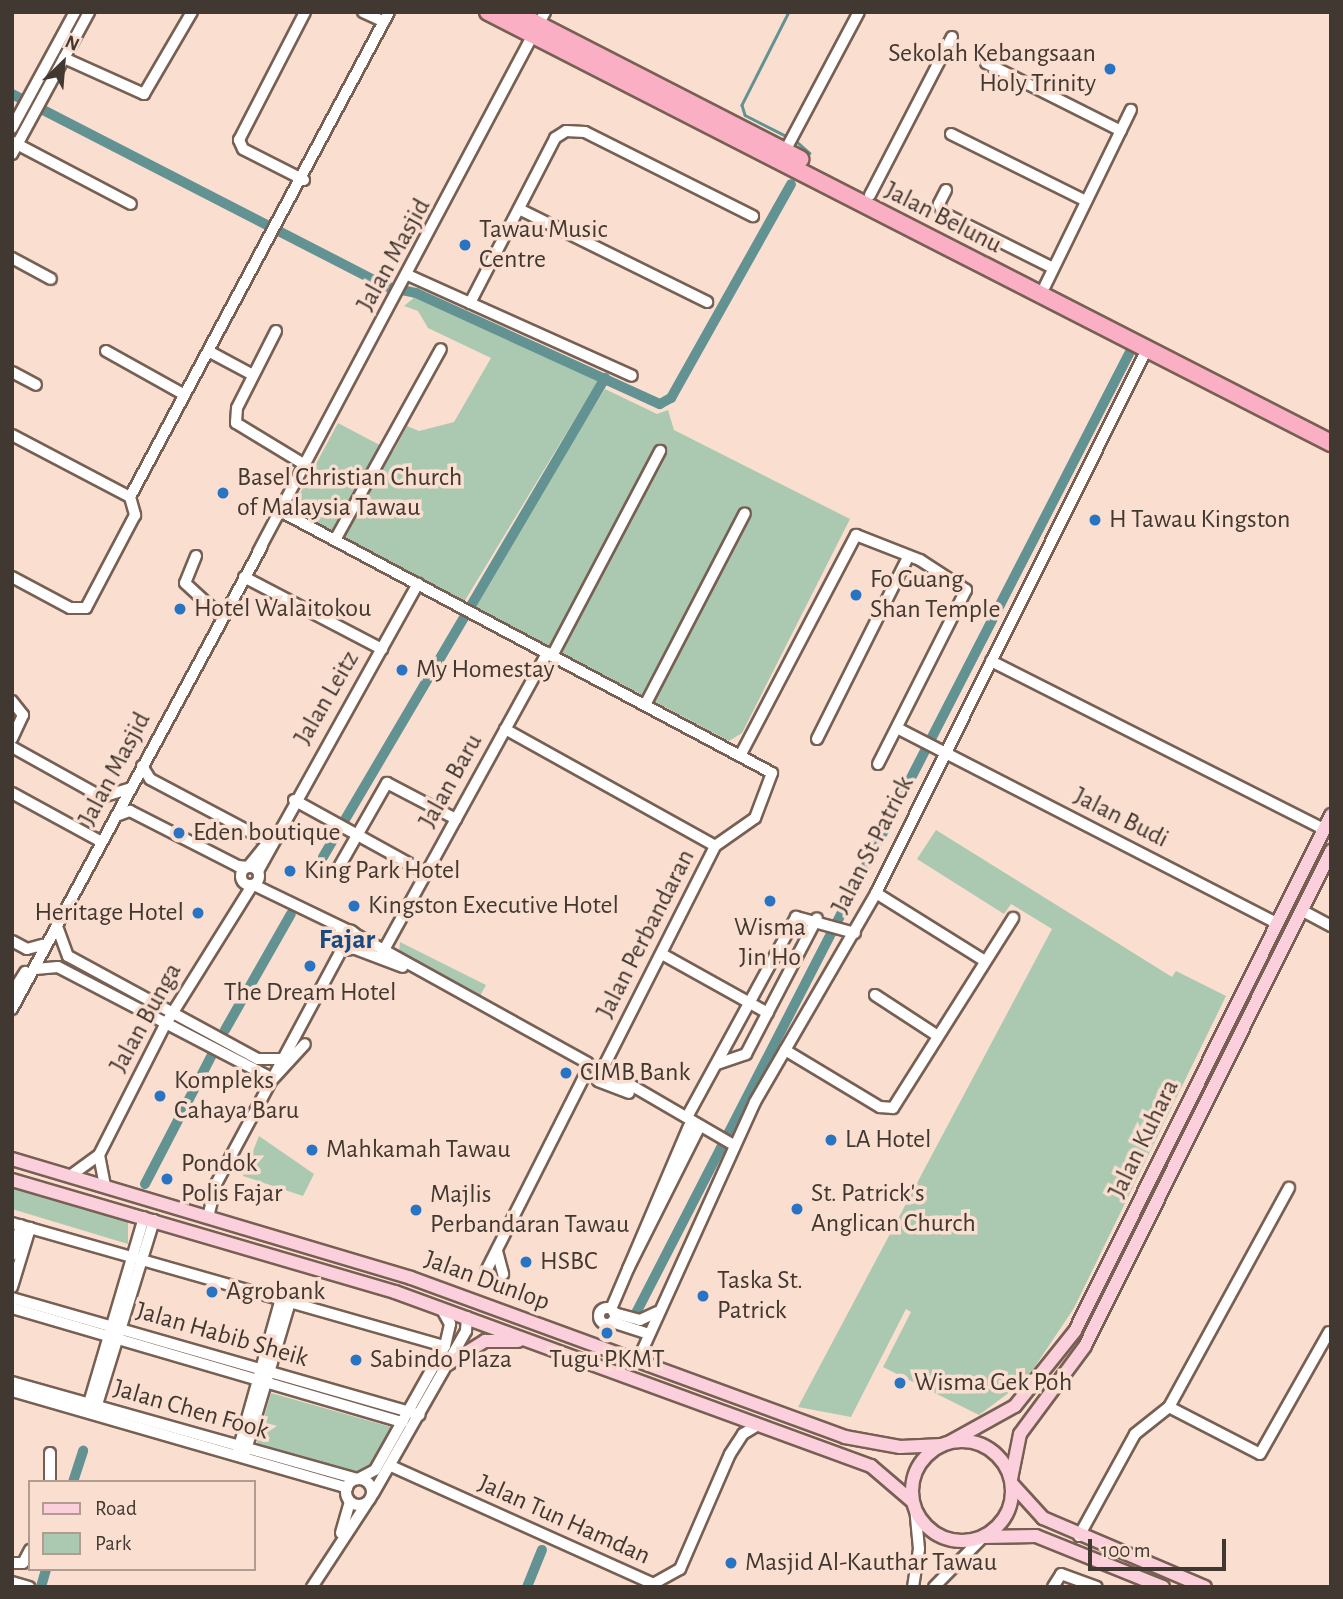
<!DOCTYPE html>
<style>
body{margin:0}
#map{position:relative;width:1343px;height:1599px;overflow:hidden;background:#fadfd1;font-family:"Alegreya Sans",sans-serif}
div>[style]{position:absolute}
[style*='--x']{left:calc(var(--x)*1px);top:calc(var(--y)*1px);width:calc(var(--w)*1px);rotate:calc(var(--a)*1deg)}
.green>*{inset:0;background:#abc9b0}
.stream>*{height:2.5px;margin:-1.25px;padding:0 1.25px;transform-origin:1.25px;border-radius:1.25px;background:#629292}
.canal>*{height:10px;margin:-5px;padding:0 5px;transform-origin:5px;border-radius:5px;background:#629292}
.roads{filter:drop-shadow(2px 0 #776053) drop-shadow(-2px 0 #776053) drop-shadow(0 2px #776053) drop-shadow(0 -2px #776053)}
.minor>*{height:10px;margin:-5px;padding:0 5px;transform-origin:5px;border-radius:5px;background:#fff}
.minor>.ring{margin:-5px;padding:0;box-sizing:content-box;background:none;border:10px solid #fff;border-radius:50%}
.major>*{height:12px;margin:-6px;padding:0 6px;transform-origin:6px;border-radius:6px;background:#fccfdc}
.major>.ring{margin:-6px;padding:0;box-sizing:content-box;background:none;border:12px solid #fccfdc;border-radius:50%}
.highway>*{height:16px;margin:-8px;padding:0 8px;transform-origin:8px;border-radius:8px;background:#faafc4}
.dots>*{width:19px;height:19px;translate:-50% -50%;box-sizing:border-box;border:4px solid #fadfd1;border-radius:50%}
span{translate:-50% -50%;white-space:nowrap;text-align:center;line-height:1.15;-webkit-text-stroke:7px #fadfd1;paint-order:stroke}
.poi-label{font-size:26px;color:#423832}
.right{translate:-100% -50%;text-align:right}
.left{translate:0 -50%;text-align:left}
.street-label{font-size:26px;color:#423832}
.neighbourhood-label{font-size:28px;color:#1a497d;font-weight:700}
.frame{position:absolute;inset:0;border:14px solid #423832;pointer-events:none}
.legend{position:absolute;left:28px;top:1480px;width:228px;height:91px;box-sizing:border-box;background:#fadfd1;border:2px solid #b09c91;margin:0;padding:9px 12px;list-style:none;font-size:21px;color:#423832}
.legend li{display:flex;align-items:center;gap:14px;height:35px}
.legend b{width:35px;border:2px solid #b09c91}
.north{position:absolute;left:28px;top:28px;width:70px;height:70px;-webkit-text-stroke:5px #fadfd1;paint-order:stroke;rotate:25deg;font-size:19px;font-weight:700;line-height:28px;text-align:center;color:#423832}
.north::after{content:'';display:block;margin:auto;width:24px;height:32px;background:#423832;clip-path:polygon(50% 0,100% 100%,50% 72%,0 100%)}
.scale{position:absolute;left:1088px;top:1539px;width:138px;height:32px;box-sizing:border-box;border:4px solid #423832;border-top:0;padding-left:9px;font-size:21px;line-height:24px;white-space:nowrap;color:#423832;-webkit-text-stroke:5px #fadfd1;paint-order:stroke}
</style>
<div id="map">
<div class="green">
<div style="clip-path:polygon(416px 296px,599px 379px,464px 602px,291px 510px,338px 423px,393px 452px,407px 426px,419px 431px,454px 422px,491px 358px,428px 328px,418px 311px,404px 306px)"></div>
<div style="clip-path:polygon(605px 389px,657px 414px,668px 410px,674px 430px,850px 519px,742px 733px,729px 741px,472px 605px)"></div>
<div style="clip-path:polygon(936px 830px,1172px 977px,1176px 971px,1226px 996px,1074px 1308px,1026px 1380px,979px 1415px,883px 1367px,911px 1312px,906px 1309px,851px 1417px,798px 1407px,1052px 929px,1011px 904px,1004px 914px,917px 859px)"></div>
<div style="clip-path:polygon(400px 942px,486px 985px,480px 996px,399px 951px)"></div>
<div style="clip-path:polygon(259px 1136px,314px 1174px,303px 1196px,243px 1176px)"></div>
<div style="clip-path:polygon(12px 1186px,128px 1219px,128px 1244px,12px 1209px)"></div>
<div style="clip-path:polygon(271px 1393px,391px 1427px,366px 1477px,256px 1446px)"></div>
</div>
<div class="stream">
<div style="--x:789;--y:12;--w:104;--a:116.8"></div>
<div style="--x:742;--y:105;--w:10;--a:73"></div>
<div style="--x:745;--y:115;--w:51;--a:27.1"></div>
<div style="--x:796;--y:141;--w:18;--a:41"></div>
</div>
<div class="canal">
<div style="--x:12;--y:94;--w:423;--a:27.2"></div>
<div style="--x:388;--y:287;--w:29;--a:12"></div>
<div style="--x:416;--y:293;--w:268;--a:24.5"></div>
<div style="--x:660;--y:404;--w:13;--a:-29"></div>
<div style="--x:671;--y:398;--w:245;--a:-60.7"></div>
<div style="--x:323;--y:857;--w:556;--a:-59.51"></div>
<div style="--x:225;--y:1030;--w:133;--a:-60.4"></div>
<div style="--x:145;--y:1184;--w:145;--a:-62.6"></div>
<div style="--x:635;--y:1315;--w:1083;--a:-62.8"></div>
<div style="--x:73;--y:1482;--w:33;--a:-72"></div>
<div style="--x:41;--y:1587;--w:19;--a:-74"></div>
<div style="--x:527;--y:1587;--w:40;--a:-68"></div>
</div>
<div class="roads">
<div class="minor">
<div style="--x:363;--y:12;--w:23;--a:25"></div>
<div style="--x:64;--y:58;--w:88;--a:24.2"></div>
<div style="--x:144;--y:94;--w:95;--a:-59.7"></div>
<div style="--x:986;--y:63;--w:151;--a:26.7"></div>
<div style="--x:12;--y:128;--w:132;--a:-61.5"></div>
<div style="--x:951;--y:134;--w:151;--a:26.4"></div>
<div style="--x:13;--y:142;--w:133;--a:27.7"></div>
<div style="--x:785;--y:151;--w:157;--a:-62"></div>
<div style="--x:12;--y:154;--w:162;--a:-61.5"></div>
<div style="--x:304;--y:180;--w:68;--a:-153.1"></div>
<div style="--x:243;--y:149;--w:10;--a:-114"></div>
<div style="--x:239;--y:140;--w:144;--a:-62.7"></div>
<div style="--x:946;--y:190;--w:16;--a:117"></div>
<div style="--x:939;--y:204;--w:10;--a:66"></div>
<div style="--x:943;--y:213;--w:123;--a:26.6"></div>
<div style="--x:870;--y:195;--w:178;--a:-62.6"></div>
<div style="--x:519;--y:209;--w:210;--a:26.3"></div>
<div style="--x:12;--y:258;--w:44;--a:28.3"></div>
<div style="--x:410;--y:276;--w:243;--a:24.2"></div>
<div style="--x:1045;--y:286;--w:196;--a:-64"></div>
<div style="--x:470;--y:303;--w:186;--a:-62.7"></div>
<div style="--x:555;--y:138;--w:13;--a:-32"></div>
<div style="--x:566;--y:131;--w:19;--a:3"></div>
<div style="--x:585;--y:132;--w:188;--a:26.6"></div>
<div style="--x:276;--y:331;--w:86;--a:116.9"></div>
<div style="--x:237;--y:408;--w:15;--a:94"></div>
<div style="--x:236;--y:423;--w:81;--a:31.3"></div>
<div style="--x:106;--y:351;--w:90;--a:29.1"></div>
<div style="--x:210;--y:352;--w:49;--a:28.1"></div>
<div style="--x:12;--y:372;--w:27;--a:28"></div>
<div style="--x:12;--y:435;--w:133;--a:27.7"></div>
<div style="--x:130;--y:497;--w:19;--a:74"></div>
<div style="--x:135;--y:515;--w:105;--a:117.8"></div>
<div style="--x:86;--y:608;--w:16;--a:180"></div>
<div style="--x:70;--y:608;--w:66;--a:-151.9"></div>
<div style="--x:130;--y:497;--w:550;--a:-61.9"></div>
<div style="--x:282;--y:512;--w:555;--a:28.04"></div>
<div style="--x:772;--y:773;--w:48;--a:110.7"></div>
<div style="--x:755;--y:818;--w:49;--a:145"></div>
<div style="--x:335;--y:540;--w:218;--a:-61"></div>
<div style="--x:258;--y:552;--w:612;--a:-62.01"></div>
<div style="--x:196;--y:556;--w:29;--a:112"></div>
<div style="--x:185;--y:583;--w:50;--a:42.6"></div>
<div style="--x:244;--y:577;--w:156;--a:27.6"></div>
<div style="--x:552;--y:656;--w:232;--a:-62.2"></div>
<div style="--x:991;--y:661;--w:372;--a:26.8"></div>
<div style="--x:12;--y:701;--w:18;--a:52"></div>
<div style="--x:23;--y:715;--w:26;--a:115"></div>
<div style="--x:645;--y:705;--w:216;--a:-62.5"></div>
<div style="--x:897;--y:728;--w:426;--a:27.2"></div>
<div style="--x:505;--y:729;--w:240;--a:29.1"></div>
<div style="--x:817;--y:739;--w:201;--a:-63.4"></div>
<div style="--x:12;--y:747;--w:103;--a:29.1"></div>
<div style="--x:102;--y:797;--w:28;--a:-17"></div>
<div style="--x:740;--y:756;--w:250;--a:-62.3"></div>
<div style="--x:856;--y:535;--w:69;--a:21.3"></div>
<div style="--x:920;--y:560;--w:55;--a:33.1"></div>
<div style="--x:966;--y:590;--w:195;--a:116.8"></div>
<div style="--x:142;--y:766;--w:15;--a:58"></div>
<div style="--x:150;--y:779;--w:135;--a:27.9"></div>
<div style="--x:12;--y:793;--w:102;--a:28.6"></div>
<div style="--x:294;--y:800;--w:151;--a:28.9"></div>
<div style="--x:116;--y:816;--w:15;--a:-20"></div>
<div style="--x:130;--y:811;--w:121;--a:27"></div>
<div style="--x:238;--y:866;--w:10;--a:6"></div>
<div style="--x:248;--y:867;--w:27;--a:-51"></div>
<div class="ring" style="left:241px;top:867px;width:8px;height:8px"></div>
<div style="--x:339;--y:867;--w:97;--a:-60.3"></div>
<div style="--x:387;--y:783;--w:78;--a:27.6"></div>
<div style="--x:258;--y:871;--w:329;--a:-60.9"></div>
<div style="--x:254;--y:885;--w:103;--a:25.8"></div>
<div style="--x:876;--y:893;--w:128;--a:32"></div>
<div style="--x:1301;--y:910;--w:34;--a:28"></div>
<div style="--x:58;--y:929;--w:29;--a:70"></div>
<div style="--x:68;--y:956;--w:216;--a:28.5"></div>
<div style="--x:258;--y:1059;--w:25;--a:0"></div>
<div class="ring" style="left:337px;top:930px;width:10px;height:10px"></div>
<div style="--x:355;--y:934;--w:266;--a:29"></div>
<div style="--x:12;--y:941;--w:17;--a:28"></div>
<div style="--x:27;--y:949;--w:16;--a:-15"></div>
<div style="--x:353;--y:948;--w:53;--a:20.8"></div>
<div style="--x:385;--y:948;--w:337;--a:-61.2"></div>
<div style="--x:662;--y:954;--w:121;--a:29.1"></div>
<div style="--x:35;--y:969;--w:23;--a:-5"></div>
<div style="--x:58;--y:967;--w:242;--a:27.5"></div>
<div style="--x:12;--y:993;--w:25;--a:-58"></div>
<div style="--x:875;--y:995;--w:75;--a:33.1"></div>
<div style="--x:12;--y:1009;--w:526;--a:-61.63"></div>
<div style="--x:785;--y:1050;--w:111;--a:31"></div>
<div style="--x:880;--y:1107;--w:13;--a:4"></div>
<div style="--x:893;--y:1108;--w:225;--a:-57.7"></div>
<div style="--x:717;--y:1064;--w:31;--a:-19"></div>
<div style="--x:746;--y:1054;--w:153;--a:-62.4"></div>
<div style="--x:604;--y:1066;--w:246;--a:-63.2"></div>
<div style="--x:605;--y:1070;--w:149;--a:30.2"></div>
<div style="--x:273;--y:1079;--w:47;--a:-47.6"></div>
<div style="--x:598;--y:1081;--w:33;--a:21"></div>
<div style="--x:687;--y:1117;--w:228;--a:-61.4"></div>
<div style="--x:796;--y:917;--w:61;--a:15.2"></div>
<div style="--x:99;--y:1155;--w:32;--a:79"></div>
<div style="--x:70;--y:1176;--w:36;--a:-36"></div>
<div style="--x:99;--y:1155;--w:146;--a:-63.1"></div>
<div style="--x:165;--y:1025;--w:164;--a:-58"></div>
<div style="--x:208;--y:1217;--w:34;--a:-76"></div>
<div style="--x:216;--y:1184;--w:267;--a:-61.8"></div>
<div style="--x:12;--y:1223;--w:450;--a:15.9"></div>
<div style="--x:497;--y:1251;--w:24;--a:75"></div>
<div style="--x:12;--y:1255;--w:31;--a:-73"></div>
<div style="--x:487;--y:1269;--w:217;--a:-63.2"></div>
<div style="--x:628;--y:1269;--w:158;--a:-63.3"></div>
<div style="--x:12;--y:1287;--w:62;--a:-73"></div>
<div style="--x:12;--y:1298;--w:424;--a:16"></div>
<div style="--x:12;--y:1308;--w:407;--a:16.3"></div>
<div class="ring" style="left:599px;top:1308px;width:6px;height:6px"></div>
<div style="--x:611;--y:1309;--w:199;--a:-66.9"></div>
<div style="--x:614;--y:1313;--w:27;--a:15"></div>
<div style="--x:640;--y:1320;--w:19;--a:-25"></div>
<div style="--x:612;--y:1322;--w:38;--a:18"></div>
<div style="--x:638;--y:1360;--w:283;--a:-65.6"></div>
<div style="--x:755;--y:1102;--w:241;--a:-59.9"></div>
<div style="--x:876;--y:893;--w:608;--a:-63.52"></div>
<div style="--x:12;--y:1382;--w:359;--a:15.7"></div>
<div style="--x:358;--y:1479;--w:19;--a:-28"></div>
<div style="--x:375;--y:1470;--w:142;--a:-60.6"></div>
<div style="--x:445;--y:1346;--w:23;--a:-77"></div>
<div style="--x:450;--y:1324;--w:18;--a:-119"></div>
<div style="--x:12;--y:1391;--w:349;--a:16.1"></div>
<div style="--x:1169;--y:1407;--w:102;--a:27.3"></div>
<div style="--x:1260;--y:1454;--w:140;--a:-60.5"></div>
<div style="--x:87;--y:1410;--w:201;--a:-73.5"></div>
<div style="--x:95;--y:1411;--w:200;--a:-72.8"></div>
<div style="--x:50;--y:1453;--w:29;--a:90"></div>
<div style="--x:245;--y:1453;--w:158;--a:-73.4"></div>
<div style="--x:237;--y:1454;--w:161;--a:-74.2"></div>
<div style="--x:391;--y:1466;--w:287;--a:24.2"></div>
<div style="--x:653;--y:1584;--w:31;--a:-29"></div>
<div style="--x:680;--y:1569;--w:125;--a:-66.5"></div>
<div style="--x:730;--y:1454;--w:24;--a:-57"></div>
<div style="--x:743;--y:1434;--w:17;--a:-31"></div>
<div class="ring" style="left:346px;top:1479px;width:16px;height:16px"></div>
<div style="--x:373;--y:1494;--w:188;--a:-60.3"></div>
<div style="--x:466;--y:1331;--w:14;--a:-86"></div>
<div style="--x:341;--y:1533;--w:32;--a:-74"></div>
<div style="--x:1079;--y:1536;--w:116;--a:-61.2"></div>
<div style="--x:1135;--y:1434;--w:43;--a:-38.5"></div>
<div style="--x:1169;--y:1407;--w:250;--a:-61.3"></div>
<div style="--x:12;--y:1563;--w:11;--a:0"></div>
<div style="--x:23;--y:1563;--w:15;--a:-62"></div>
<div style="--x:12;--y:1582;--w:18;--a:16"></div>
<div style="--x:312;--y:1587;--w:100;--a:-56.8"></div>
<div style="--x:913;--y:1587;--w:38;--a:-81"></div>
<div style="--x:919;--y:1549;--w:42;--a:-95.4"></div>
<div style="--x:934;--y:1587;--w:69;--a:-45.6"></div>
<div style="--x:1053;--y:1587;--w:15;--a:-58"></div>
<div style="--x:1061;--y:1574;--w:38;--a:20"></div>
</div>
<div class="major">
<div style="--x:12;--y:1159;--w:416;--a:16.6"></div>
<div style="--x:411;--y:1278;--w:462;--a:20.1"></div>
<div style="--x:845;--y:1437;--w:56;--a:10.3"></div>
<div style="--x:900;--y:1447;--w:42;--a:-2.7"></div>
<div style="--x:12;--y:1180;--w:399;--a:16.3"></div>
<div style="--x:395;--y:1292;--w:507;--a:20.08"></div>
<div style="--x:871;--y:1466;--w:55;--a:40.6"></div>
<div style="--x:448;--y:1364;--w:44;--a:-31.9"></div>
<div style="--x:485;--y:1341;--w:33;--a:0"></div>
<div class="ring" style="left:912px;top:1441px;width:88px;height:88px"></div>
<div style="--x:950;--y:1442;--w:74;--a:-29"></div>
<div style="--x:1015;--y:1406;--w:96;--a:-51.3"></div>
<div style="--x:1075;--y:1331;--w:576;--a:-63.61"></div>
<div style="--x:1011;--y:1479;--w:46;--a:-78.7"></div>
<div style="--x:1020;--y:1434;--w:109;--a:-53.5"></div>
<div style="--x:1085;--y:1346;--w:553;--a:-63.57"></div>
<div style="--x:1013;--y:1485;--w:45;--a:47.7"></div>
<div style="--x:1043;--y:1518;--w:176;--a:23.1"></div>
<div style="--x:984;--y:1537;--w:52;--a:-1.1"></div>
<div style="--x:1036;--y:1536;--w:137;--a:21.9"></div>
</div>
<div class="highway">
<div style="--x:488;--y:12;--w:947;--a:27.08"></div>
<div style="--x:514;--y:12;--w:322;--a:27.2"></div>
</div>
</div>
<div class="dots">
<div style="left:1110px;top:69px;background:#2874c3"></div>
<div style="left:465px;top:245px;background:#2874c3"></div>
<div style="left:223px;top:493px;background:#2874c3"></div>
<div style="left:1095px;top:520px;background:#2874c3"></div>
<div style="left:856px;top:595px;background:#2874c3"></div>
<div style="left:180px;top:609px;background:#2874c3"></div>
<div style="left:402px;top:670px;background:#2874c3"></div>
<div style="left:179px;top:833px;background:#2874c3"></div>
<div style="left:290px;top:871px;background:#2874c3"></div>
<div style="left:770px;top:901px;background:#2874c3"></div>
<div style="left:354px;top:906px;background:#2874c3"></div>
<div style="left:198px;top:913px;background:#2874c3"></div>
<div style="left:310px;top:966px;background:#2874c3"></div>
<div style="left:566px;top:1073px;background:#2874c3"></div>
<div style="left:160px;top:1096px;background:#2874c3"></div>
<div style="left:831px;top:1140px;background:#2874c3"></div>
<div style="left:312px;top:1150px;background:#2874c3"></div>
<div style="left:167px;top:1179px;background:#2874c3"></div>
<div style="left:797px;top:1209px;background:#2874c3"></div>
<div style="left:416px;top:1210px;background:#2874c3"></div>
<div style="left:526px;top:1262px;background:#2874c3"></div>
<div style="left:212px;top:1292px;background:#2874c3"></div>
<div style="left:703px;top:1296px;background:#2874c3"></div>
<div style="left:607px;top:1333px;background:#2874c3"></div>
<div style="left:356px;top:1360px;background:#2874c3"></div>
<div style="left:900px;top:1383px;background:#2874c3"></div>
<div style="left:731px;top:1563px;background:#2874c3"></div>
</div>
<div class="poi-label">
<span class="right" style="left:1096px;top:69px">Sekolah Kebangsaan<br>Holy Trinity</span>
<span class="left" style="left:479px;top:245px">Tawau Music<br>Centre</span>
<span class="left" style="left:237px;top:493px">Basel Christian Church<br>of Malaysia Tawau</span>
<span class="left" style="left:1109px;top:520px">H Tawau Kingston</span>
<span class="left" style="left:870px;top:595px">Fo Guang<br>Shan Temple</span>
<span class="left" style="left:194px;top:609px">Hotel Walaitokou</span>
<span class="left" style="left:416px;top:670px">My Homestay</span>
<span class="left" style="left:193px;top:833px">Eden boutique</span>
<span class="left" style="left:304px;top:871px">King Park Hotel</span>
<span class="left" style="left:368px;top:906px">Kingston Executive Hotel</span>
<span class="right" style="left:184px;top:913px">Heritage Hotel</span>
<span style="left:770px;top:943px">Wisma<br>Jin Ho</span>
<span style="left:310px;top:993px">The Dream Hotel</span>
<span class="left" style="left:580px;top:1073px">CIMB Bank</span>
<span class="left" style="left:174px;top:1096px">Kompleks<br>Cahaya Baru</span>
<span class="left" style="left:845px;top:1140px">LA Hotel</span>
<span class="left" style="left:326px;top:1150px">Mahkamah Tawau</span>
<span class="left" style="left:181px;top:1179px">Pondok<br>Polis Fajar</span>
<span class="left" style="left:811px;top:1209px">St. Patrick's<br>Anglican Church</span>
<span class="left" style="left:430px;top:1210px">Majlis<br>Perbandaran Tawau</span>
<span class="left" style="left:540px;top:1262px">HSBC</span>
<span class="left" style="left:717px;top:1296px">Taska St.<br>Patrick</span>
<span class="left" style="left:226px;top:1292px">Agrobank</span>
<span class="left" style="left:370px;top:1360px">Sabindo Plaza</span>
<span style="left:607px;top:1360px">Tugu PKMT</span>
<span class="left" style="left:914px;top:1383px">Wisma Gek Poh</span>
<span class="left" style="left:745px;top:1563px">Masjid Al-Kauthar Tawau</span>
</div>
<div class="street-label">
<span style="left:943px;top:218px;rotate:27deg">Jalan Belunu</span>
<span style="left:394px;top:255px;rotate:-61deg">Jalan Masjid</span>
<span style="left:327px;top:698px;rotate:-60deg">Jalan Leitz</span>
<span style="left:115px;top:769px;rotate:-62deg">Jalan Masjid</span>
<span style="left:451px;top:781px;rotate:-61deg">Jalan Baru</span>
<span style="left:1121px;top:818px;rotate:27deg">Jalan Budi</span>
<span style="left:873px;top:845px;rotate:-63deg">Jalan St Patrick</span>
<span style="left:646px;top:934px;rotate:-63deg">Jalan Perbandaran</span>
<span style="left:146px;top:1018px;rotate:-61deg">Jalan Bunga</span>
<span style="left:1144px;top:1139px;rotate:-64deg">Jalan Kuhara</span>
<span style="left:487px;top:1281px;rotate:20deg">Jalan Dunlop</span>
<span style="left:222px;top:1335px;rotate:16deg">Jalan Habib Sheik</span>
<span style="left:191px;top:1410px;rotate:16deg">Jalan Chen Fook</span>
<span style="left:564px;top:1520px;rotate:24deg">Jalan Tun Hamdan</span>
</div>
<div class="neighbourhood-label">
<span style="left:347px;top:940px">Fajar</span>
</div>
<div class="frame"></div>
<ul class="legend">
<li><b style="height:9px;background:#fccfdc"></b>Road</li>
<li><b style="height:19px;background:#abc9b0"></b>Park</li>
</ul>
<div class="north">N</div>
<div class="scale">100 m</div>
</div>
